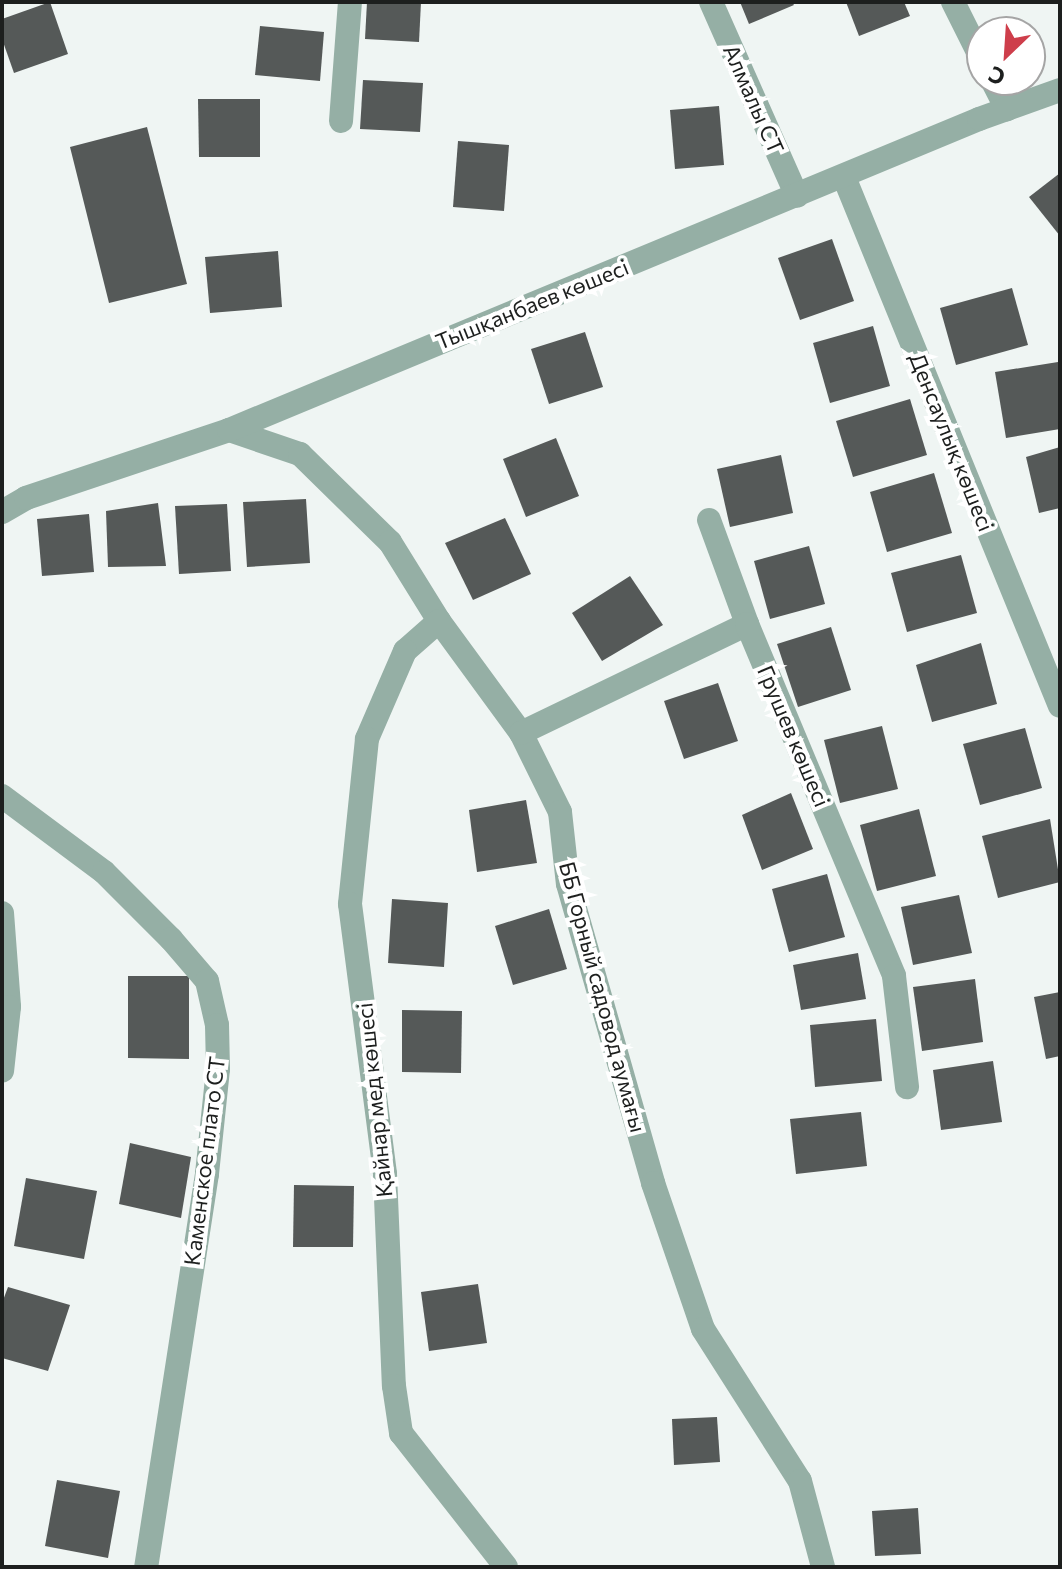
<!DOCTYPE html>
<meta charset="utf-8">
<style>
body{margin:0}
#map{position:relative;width:1062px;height:1569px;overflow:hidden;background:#eff5f3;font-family:Commissioner,sans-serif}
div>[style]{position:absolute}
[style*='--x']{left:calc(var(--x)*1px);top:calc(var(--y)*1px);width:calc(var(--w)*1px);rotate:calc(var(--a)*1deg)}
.building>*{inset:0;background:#555958}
.minor>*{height:24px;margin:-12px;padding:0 12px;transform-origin:12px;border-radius:12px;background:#95afa5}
span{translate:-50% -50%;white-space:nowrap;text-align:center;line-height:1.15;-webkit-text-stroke:8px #fff;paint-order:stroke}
.street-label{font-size:22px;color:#1d1f1e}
.frame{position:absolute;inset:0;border:4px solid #1d1f1e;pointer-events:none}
.north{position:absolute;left:966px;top:16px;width:80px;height:80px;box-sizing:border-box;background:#fff;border:2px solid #a5a5a5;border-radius:50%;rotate:205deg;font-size:22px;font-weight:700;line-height:32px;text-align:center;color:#1d1f1e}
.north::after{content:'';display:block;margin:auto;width:28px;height:36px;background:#ce3e4b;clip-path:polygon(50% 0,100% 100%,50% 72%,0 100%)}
</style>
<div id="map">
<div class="building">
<div style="clip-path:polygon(50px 2px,68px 54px,14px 73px,2px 39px,2px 19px)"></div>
<div style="clip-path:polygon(367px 2px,421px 2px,419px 42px,365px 39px)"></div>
<div style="clip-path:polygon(740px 2px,792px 2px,794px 5px,749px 24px)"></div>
<div style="clip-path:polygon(846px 2px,904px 2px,910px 16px,859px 36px)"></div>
<div style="clip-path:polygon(260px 26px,324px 32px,320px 81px,255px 75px)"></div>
<div style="clip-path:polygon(363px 80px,423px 83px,420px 132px,360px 129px)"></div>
<div style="clip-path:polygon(198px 99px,260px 99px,260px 157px,199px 157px)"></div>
<div style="clip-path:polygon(719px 106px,724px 165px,675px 169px,670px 110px)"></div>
<div style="clip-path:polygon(147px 127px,187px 284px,109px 303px,70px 147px)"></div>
<div style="clip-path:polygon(458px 141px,509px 145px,504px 211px,453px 207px)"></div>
<div style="clip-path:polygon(1060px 173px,1060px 236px,1029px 197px)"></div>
<div style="clip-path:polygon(832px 239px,854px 301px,800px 320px,778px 258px)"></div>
<div style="clip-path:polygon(278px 251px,282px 307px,210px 313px,205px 257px)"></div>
<div style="clip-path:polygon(1012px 288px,1028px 345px,956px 365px,940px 308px)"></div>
<div style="clip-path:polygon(873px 326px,890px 386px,830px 403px,813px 343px)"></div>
<div style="clip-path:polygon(585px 332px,603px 387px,549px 404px,531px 349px)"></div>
<div style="clip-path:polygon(1058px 362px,1060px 429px,1006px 438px,995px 372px)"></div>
<div style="clip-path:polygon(910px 399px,927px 455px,853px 477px,836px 421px)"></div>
<div style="clip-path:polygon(556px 438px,579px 496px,526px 517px,503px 459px)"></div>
<div style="clip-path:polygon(1060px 447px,1060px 508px,1039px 513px,1026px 457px)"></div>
<div style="clip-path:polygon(781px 455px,793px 513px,730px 527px,717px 469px)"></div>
<div style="clip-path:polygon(934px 473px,952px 533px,887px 552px,870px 492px)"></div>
<div style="clip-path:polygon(306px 499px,310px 563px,247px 567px,243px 502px)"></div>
<div style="clip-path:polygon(158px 503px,166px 566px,108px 567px,106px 511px)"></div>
<div style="clip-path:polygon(227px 504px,231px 571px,179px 574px,175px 506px)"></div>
<div style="clip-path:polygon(89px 514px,94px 572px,42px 576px,37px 519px)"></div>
<div style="clip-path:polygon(505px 518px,531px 574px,473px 600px,445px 543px)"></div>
<div style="clip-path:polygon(809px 546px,825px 604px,770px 619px,754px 561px)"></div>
<div style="clip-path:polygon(961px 555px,977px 613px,907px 632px,891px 573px)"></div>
<div style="clip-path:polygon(630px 576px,663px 625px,602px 661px,572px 613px)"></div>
<div style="clip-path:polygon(831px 627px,851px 690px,798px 707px,777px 644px)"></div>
<div style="clip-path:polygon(981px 643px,997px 704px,932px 722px,916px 665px)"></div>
<div style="clip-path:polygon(718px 683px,738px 741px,684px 759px,664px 701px)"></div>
<div style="clip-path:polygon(882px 726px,898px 789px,840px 803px,824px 740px)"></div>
<div style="clip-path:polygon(1025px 728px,1042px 788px,980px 805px,963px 744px)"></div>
<div style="clip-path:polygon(791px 793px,813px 849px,762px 870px,742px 815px)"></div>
<div style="clip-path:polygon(526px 800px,537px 863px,477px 872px,469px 810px)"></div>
<div style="clip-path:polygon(919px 809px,936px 876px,877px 891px,860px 825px)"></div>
<div style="clip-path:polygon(1050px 819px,1060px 882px,998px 898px,982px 836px)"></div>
<div style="clip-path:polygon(827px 874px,845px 937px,789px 952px,772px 889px)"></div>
<div style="clip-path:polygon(959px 895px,972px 953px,913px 965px,901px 907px)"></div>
<div style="clip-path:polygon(392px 899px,448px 903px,444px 967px,388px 963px)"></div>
<div style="clip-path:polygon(549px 909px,567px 969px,513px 985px,495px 926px)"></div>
<div style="clip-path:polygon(858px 953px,866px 999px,801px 1010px,793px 965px)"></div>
<div style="clip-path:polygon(128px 976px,189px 976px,189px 1059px,128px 1058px)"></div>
<div style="clip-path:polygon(975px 979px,983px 1042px,922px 1051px,913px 987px)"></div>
<div style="clip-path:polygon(1060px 992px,1060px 1056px,1046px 1059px,1034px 997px)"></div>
<div style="clip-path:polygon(402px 1010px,462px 1011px,461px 1073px,402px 1072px)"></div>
<div style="clip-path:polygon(876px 1019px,882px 1081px,815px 1087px,810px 1025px)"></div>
<div style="clip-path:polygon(993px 1061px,1002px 1122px,941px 1130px,933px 1070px)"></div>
<div style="clip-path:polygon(861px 1112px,867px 1166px,796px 1174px,790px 1119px)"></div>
<div style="clip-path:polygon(130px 1143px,191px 1157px,181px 1218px,119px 1204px)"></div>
<div style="clip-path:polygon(26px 1178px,97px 1191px,84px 1259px,14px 1246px)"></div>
<div style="clip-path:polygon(294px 1185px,354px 1186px,353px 1247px,293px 1247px)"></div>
<div style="clip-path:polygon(478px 1284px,487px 1343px,429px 1351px,421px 1292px)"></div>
<div style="clip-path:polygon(8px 1287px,70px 1305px,48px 1371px,2px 1358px,2px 1303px)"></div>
<div style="clip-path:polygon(717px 1417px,720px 1462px,674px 1465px,672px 1419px)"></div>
<div style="clip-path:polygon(57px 1480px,120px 1491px,108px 1558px,45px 1546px)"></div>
<div style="clip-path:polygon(918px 1508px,921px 1554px,875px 1556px,872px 1511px)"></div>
</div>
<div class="minor">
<div style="--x:711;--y:2;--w:212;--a:66.1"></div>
<div style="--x:953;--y:2;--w:65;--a:63.4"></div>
<div style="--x:992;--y:80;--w:33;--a:63"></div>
<div style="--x:341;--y:121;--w:119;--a:-85.7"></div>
<div style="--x:844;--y:177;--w:571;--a:67.79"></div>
<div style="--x:229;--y:430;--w:75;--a:18.7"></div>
<div style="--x:300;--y:454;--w:126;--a:44.4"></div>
<div style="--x:390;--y:542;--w:93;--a:58.2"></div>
<div style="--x:439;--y:621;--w:139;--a:53.8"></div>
<div style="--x:521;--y:733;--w:88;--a:63.7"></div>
<div style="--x:560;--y:812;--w:72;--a:83.7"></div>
<div style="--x:568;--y:884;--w:311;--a:74.1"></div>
<div style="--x:653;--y:1183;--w:154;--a:71.1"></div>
<div style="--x:703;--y:1329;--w:180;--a:57.5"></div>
<div style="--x:800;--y:1481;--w:89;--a:75"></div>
<div style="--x:2;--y:512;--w:28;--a:-30"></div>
<div style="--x:26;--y:498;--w:214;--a:-18.5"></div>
<div style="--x:229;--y:430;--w:812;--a:-22.52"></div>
<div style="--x:979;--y:119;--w:86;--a:-19.7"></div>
<div style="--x:709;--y:520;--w:111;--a:69.9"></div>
<div style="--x:439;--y:621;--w:45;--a:138.6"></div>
<div style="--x:405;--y:651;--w:96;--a:113.4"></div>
<div style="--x:367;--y:739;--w:166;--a:95.9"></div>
<div style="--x:350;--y:904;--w:272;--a:82.6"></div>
<div style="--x:385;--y:1174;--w:212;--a:87.6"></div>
<div style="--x:394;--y:1386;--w:48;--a:81.5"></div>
<div style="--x:401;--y:1433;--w:170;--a:51.9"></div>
<div style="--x:521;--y:733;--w:251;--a:-25.7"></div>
<div style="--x:747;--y:624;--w:381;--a:67.3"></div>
<div style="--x:894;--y:976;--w:112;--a:83.3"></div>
<div style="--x:2;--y:796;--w:127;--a:36.7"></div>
<div style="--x:104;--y:872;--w:95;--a:45"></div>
<div style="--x:171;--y:939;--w:55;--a:49.4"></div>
<div style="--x:207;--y:981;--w:45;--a:77.2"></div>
<div style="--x:217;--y:1025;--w:44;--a:88.7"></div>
<div style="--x:218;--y:1069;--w:106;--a:96"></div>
<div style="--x:207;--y:1174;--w:398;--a:98.8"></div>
<div style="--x:2;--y:913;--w:94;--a:85.7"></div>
<div style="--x:9;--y:1007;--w:64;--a:96.2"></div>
</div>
<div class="street-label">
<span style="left:754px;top:99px;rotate:66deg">Алмалы СТ</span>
<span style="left:532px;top:304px;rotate:-22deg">Тышқанбаев көшесі</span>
<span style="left:952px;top:442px;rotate:68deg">Денсаулық көшесі</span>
<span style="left:794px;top:736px;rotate:67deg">Грушев көшесі</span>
<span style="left:603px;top:997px;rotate:75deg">ББ Горный садовод аумағы</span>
<span style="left:374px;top:1100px;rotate:-96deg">Қайнар мед көшесі</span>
<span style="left:204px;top:1161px;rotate:-83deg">Каменское плато СТ</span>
</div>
<div class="frame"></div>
<div class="north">С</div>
</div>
